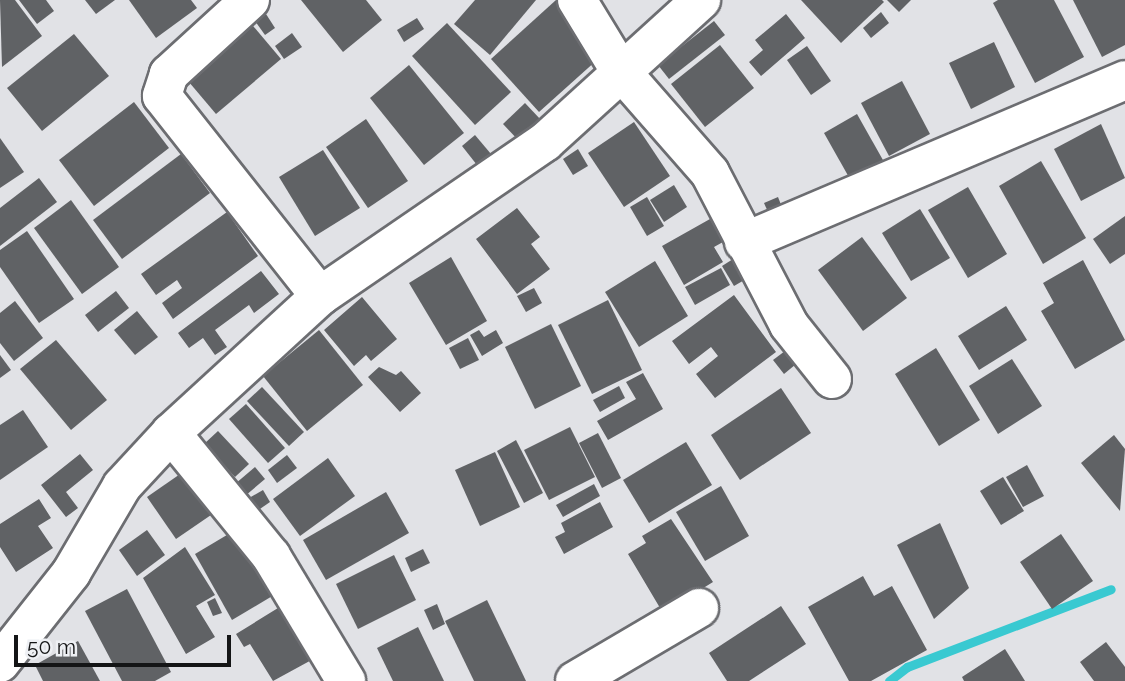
<!DOCTYPE html>
<style>
body{margin:0}
#map{position:relative;width:1125px;height:681px;overflow:hidden;background:#e1e2e6;font-family:Raleway,sans-serif}
div>[style]{position:absolute}
[style*='--x']{left:calc(var(--x)*1px);top:calc(var(--y)*1px);width:calc(var(--w)*1px);rotate:calc(var(--a)*1deg)}
.stream>*{height:9px;margin:-4.5px;padding:0 4.5px;transform-origin:4.5px;border-radius:4.5px;background:#39c9d1}
.building>*{inset:0;background:#606265}
.roads{filter:drop-shadow(2px 0 #6c6d71) drop-shadow(-2px 0 #6c6d71) drop-shadow(0 2px #6c6d71) drop-shadow(0 -2px #6c6d71)}
.minor>*{height:38px;margin:-19px;padding:0 19px;transform-origin:19px;border-radius:19px;background:#fff}
span{translate:-50% -50%;white-space:nowrap;text-align:center;line-height:1.15;-webkit-text-stroke:7px #eef0f4;paint-order:stroke}
.scale{position:absolute;left:14px;top:635px;width:217px;height:32px;box-sizing:border-box;border:4px solid #141516;border-top:0;padding-left:9px;font-size:21px;line-height:24px;white-space:nowrap;color:#141516;-webkit-text-stroke:5px #eef0f4;paint-order:stroke}
</style>
<div id="map">
<div class="stream">
<div style="--x:889;--y:681;--w:23;--a:-38"></div>
<div style="--x:907;--y:667;--w:218;--a:-20.9"></div>
</div>
<div class="building">
<div style="clip-path:polygon(0 0,15px 0,42px 36px,2px 67px)"></div>
<div style="clip-path:polygon(19px 0,46px 0,54px 11px,37px 24px)"></div>
<div style="clip-path:polygon(85px 0,115px 0,96px 14px)"></div>
<div style="clip-path:polygon(129px 0,191px 0,197px 8px,156px 38px)"></div>
<div style="clip-path:polygon(301px 0,366px 0,382px 20px,343px 52px)"></div>
<div style="clip-path:polygon(475px 0,536px 0,490px 55px,454px 24px)"></div>
<div style="clip-path:polygon(556px 0,607px 51px,539px 112px,491px 59px)"></div>
<div style="clip-path:polygon(801px 0,882px 0,884px 2px,841px 43px)"></div>
<div style="clip-path:polygon(887px 0,911px 0,899px 12px)"></div>
<div style="clip-path:polygon(998px 0,1054px 0,1084px 57px,1035px 83px,993px 3px)"></div>
<div style="clip-path:polygon(1073px 0,1125px 0,1125px 45px,1102px 57px)"></div>
<div style="clip-path:polygon(881px 12px,889px 23px,871px 38px,863px 28px)"></div>
<div style="clip-path:polygon(266px 14px,275px 28px,265px 35px,255px 21px)"></div>
<div style="clip-path:polygon(786px 14px,805px 38px,761px 76px,749px 62px,763px 50px,755px 40px)"></div>
<div style="clip-path:polygon(417px 18px,424px 29px,404px 42px,397px 30px)"></div>
<div style="clip-path:polygon(248px 20px,281px 59px,216px 114px,183px 75px)"></div>
<div style="clip-path:polygon(714px 21px,725px 35px,669px 79px,658px 65px)"></div>
<div style="clip-path:polygon(447px 23px,511px 92px,475px 125px,412px 56px)"></div>
<div style="clip-path:polygon(292px 33px,302px 47px,284px 59px,275px 46px)"></div>
<div style="clip-path:polygon(74px 34px,109px 76px,42px 131px,7px 88px)"></div>
<div style="clip-path:polygon(994px 42px,1015px 87px,971px 109px,949px 63px)"></div>
<div style="clip-path:polygon(720px 45px,754px 88px,705px 127px,671px 84px)"></div>
<div style="clip-path:polygon(807px 46px,831px 81px,811px 95px,787px 60px)"></div>
<div style="clip-path:polygon(409px 65px,464px 133px,424px 165px,370px 98px)"></div>
<div style="clip-path:polygon(902px 81px,930px 134px,889px 156px,861px 103px)"></div>
<div style="clip-path:polygon(134px 102px,169px 148px,94px 206px,59px 160px)"></div>
<div style="clip-path:polygon(525px 103px,541px 120px,519px 141px,503px 124px)"></div>
<div style="clip-path:polygon(857px 114px,888px 169px,855px 188px,824px 133px)"></div>
<div style="clip-path:polygon(366px 119px,408px 181px,368px 208px,326px 147px)"></div>
<div style="clip-path:polygon(634px 122px,670px 176px,624px 207px,588px 153px)"></div>
<div style="clip-path:polygon(1101px 124px,1125px 178px,1081px 201px,1054px 149px)"></div>
<div style="clip-path:polygon(475px 135px,491px 154px,477px 165px,462px 146px)"></div>
<div style="clip-path:polygon(0 138px,24px 172px,0 188px)"></div>
<div style="clip-path:polygon(578px 149px,588px 166px,573px 175px,563px 159px)"></div>
<div style="clip-path:polygon(323px 150px,360px 208px,315px 236px,279px 177px)"></div>
<div style="clip-path:polygon(181px 154px,210px 193px,122px 259px,93px 220px)"></div>
<div style="clip-path:polygon(1041px 161px,1086px 238px,1043px 264px,999px 186px)"></div>
<div style="clip-path:polygon(39px 178px,57px 202px,0 246px,0 208px)"></div>
<div style="clip-path:polygon(674px 185px,687px 207px,664px 222px,650px 200px)"></div>
<div style="clip-path:polygon(968px 187px,1007px 254px,968px 278px,928px 210px)"></div>
<div style="clip-path:polygon(647px 197px,664px 226px,647px 236px,630px 207px)"></div>
<div style="clip-path:polygon(778px 197px,785px 215px,772px 221px,764px 203px)"></div>
<div style="clip-path:polygon(71px 200px,119px 267px,82px 294px,34px 228px)"></div>
<div style="clip-path:polygon(517px 208px,540px 237px,531px 244px,550px 269px,517px 294px,476px 239px)"></div>
<div style="clip-path:polygon(920px 209px,950px 258px,911px 281px,882px 233px)"></div>
<div style="clip-path:polygon(227px 212px,258px 256px,173px 319px,162px 303px,182px 288px,177px 280px,156px 295px,141px 274px)"></div>
<div style="clip-path:polygon(1125px 216px,1125px 254px,1110px 264px,1093px 239px)"></div>
<div style="clip-path:polygon(710px 219px,723px 242px,714px 247px,723px 262px,684px 285px,662px 246px)"></div>
<div style="clip-path:polygon(27px 231px,74px 299px,39px 323px,0 267px,0 250px)"></div>
<div style="clip-path:polygon(862px 237px,907px 298px,863px 331px,818px 270px)"></div>
<div style="clip-path:polygon(741px 254px,753px 275px,734px 286px,722px 266px)"></div>
<div style="clip-path:polygon(451px 257px,487px 321px,446px 345px,409px 283px)"></div>
<div style="clip-path:polygon(1083px 260px,1125px 340px,1075px 369px,1041px 311px,1054px 303px,1043px 283px)"></div>
<div style="clip-path:polygon(655px 261px,688px 316px,639px 347px,605px 292px)"></div>
<div style="clip-path:polygon(721px 268px,730px 285px,695px 305px,685px 287px)"></div>
<div style="clip-path:polygon(261px 271px,279px 294px,254px 313px,249px 305px,215px 330px,227px 347px,215px 355px,203px 338px,189px 348px,178px 333px)"></div>
<div style="clip-path:polygon(534px 288px,542px 303px,526px 312px,517px 296px)"></div>
<div style="clip-path:polygon(116px 291px,129px 308px,98px 332px,85px 315px)"></div>
<div style="clip-path:polygon(734px 295px,776px 352px,715px 398px,696px 374px,718px 356px,711px 347px,689px 364px,672px 341px)"></div>
<div style="clip-path:polygon(362px 297px,397px 339px,371px 361px,366px 355px,354px 366px,324px 330px)"></div>
<div style="clip-path:polygon(608px 300px,642px 370px,592px 394px,558px 325px)"></div>
<div style="clip-path:polygon(15px 301px,43px 338px,14px 361px,0 343px,0 313px)"></div>
<div style="clip-path:polygon(1006px 306px,1027px 340px,979px 370px,958px 336px)"></div>
<div style="clip-path:polygon(137px 311px,158px 337px,135px 355px,114px 330px)"></div>
<div style="clip-path:polygon(551px 324px,581px 386px,535px 409px,505px 347px)"></div>
<div style="clip-path:polygon(319px 330px,363px 385px,307px 431px,263px 376px)"></div>
<div style="clip-path:polygon(479px 330px,484px 337px,496px 330px,503px 343px,482px 356px,470px 335px)"></div>
<div style="clip-path:polygon(468px 338px,479px 360px,460px 369px,449px 348px)"></div>
<div style="clip-path:polygon(56px 340px,107px 400px,71px 430px,20px 369px)"></div>
<div style="clip-path:polygon(797px 342px,807px 355px,784px 374px,773px 360px)"></div>
<div style="clip-path:polygon(936px 348px,980px 420px,939px 446px,895px 374px)"></div>
<div style="clip-path:polygon(0 355px,11px 370px,0 378px)"></div>
<div style="clip-path:polygon(1012px 359px,1042px 406px,998px 434px,969px 386px)"></div>
<div style="clip-path:polygon(379px 367px,396px 375px,401px 371px,421px 393px,400px 412px,368px 377px)"></div>
<div style="clip-path:polygon(643px 373px,663px 409px,608px 440px,597px 421px,636px 399px,626px 382px)"></div>
<div style="clip-path:polygon(619px 386px,625px 398px,600px 412px,593px 400px)"></div>
<div style="clip-path:polygon(262px 387px,304px 432px,289px 446px,247px 401px)"></div>
<div style="clip-path:polygon(781px 388px,811px 433px,740px 480px,711px 435px)"></div>
<div style="clip-path:polygon(246px 404px,285px 448px,268px 463px,229px 419px)"></div>
<div style="clip-path:polygon(23px 410px,48px 447px,0 480px,0 425px)"></div>
<div style="clip-path:polygon(570px 427px,595px 477px,549px 500px,524px 450px)"></div>
<div style="clip-path:polygon(218px 431px,249px 464px,235px 477px,204px 444px)"></div>
<div style="clip-path:polygon(598px 433px,621px 478px,602px 488px,579px 443px)"></div>
<div style="clip-path:polygon(1114px 435px,1125px 449px,1120px 511px,1081px 463px)"></div>
<div style="clip-path:polygon(516px 440px,543px 493px,524px 503px,497px 451px)"></div>
<div style="clip-path:polygon(686px 442px,712px 485px,649px 523px,623px 480px)"></div>
<div style="clip-path:polygon(495px 452px,520px 507px,480px 526px,455px 470px)"></div>
<div style="clip-path:polygon(80px 454px,93px 470px,66px 492px,78px 508px,66px 517px,41px 485px)"></div>
<div style="clip-path:polygon(287px 455px,297px 468px,277px 483px,268px 470px)"></div>
<div style="clip-path:polygon(328px 458px,355px 496px,300px 536px,273px 499px)"></div>
<div style="clip-path:polygon(1027px 465px,1044px 496px,1023px 507px,1006px 477px)"></div>
<div style="clip-path:polygon(255px 467px,265px 479px,245px 496px,235px 484px)"></div>
<div style="clip-path:polygon(183px 472px,211px 515px,176px 539px,147px 497px)"></div>
<div style="clip-path:polygon(1003px 477px,1024px 511px,1001px 525px,980px 491px)"></div>
<div style="clip-path:polygon(594px 484px,600px 496px,563px 517px,556px 505px)"></div>
<div style="clip-path:polygon(721px 486px,749px 536px,705px 561px,676px 512px)"></div>
<div style="clip-path:polygon(263px 490px,270px 502px,257px 511px,249px 498px)"></div>
<div style="clip-path:polygon(386px 492px,409px 533px,326px 580px,303px 540px)"></div>
<div style="clip-path:polygon(39px 499px,51px 518px,38px 526px,53px 548px,16px 572px,0 547px,0 524px)"></div>
<div style="clip-path:polygon(600px 502px,613px 527px,564px 554px,555px 537px,565px 532px,561px 523px)"></div>
<div style="clip-path:polygon(671px 519px,713px 582px,663px 613px,628px 554px,646px 543px,642px 536px)"></div>
<div style="clip-path:polygon(940px 523px,969px 588px,934px 619px,897px 545px)"></div>
<div style="clip-path:polygon(237px 529px,274px 595px,232px 620px,195px 554px)"></div>
<div style="clip-path:polygon(147px 530px,165px 555px,137px 576px,119px 550px)"></div>
<div style="clip-path:polygon(1061px 534px,1093px 581px,1052px 609px,1020px 562px)"></div>
<div style="clip-path:polygon(185px 547px,215px 595px,196px 606px,215px 637px,186px 654px,143px 578px)"></div>
<div style="clip-path:polygon(423px 549px,430px 563px,411px 572px,405px 558px)"></div>
<div style="clip-path:polygon(394px 555px,416px 600px,358px 629px,336px 584px)"></div>
<div style="clip-path:polygon(863px 576px,874px 596px,892px 586px,927px 650px,871px 681px,849px 681px,808px 607px)"></div>
<div style="clip-path:polygon(127px 589px,171px 672px,155px 681px,122px 681px,85px 611px)"></div>
<div style="clip-path:polygon(215px 598px,222px 613px,213px 616px,207px 602px)"></div>
<div style="clip-path:polygon(291px 600px,317px 657px,273px 681px,250px 644px,244px 647px,236px 634px)"></div>
<div style="clip-path:polygon(487px 600px,526px 681px,474px 681px,445px 621px)"></div>
<div style="clip-path:polygon(437px 604px,445px 624px,433px 630px,424px 610px)"></div>
<div style="clip-path:polygon(781px 606px,806px 644px,749px 681px,727px 681px,709px 653px)"></div>
<div style="clip-path:polygon(418px 627px,444px 681px,393px 681px,377px 648px)"></div>
<div style="clip-path:polygon(78px 641px,100px 681px,43px 681px,35px 665px)"></div>
<div style="clip-path:polygon(1106px 642px,1125px 667px,1125px 681px,1094px 681px,1080px 662px)"></div>
<div style="clip-path:polygon(1005px 649px,1025px 681px,964px 681px,962px 677px)"></div>
</div>
<div class="roads">
<div class="minor">
<div style="--x:250;--y:0;--w:110;--a:137.6"></div>
<div style="--x:169;--y:74;--w:23;--a:108"></div>
<div style="--x:162;--y:96;--w:255;--a:51.7"></div>
<div style="--x:577;--y:0;--w:81;--a:58.7"></div>
<div style="--x:619;--y:69;--w:138;--a:48.8"></div>
<div style="--x:710;--y:173;--w:171;--a:62.5"></div>
<div style="--x:789;--y:325;--w:69;--a:51.5"></div>
<div style="--x:744;--y:242;--w:414;--a:-23"></div>
<div style="--x:171;--y:433;--w:159;--a:50.9"></div>
<div style="--x:271;--y:556;--w:146;--a:59"></div>
<div style="--x:0;--y:663;--w:115;--a:-51.7"></div>
<div style="--x:71;--y:573;--w:101;--a:-59.6"></div>
<div style="--x:122;--y:486;--w:72;--a:-47.2"></div>
<div style="--x:171;--y:433;--w:202;--a:-42.6"></div>
<div style="--x:320;--y:296;--w:273;--a:-34.4"></div>
<div style="--x:545;--y:142;--w:211;--a:-42.3"></div>
<div style="--x:575;--y:681;--w:144;--a:-30.5"></div>
</div>
</div>
<div class="scale">50 m</div>
</div>
